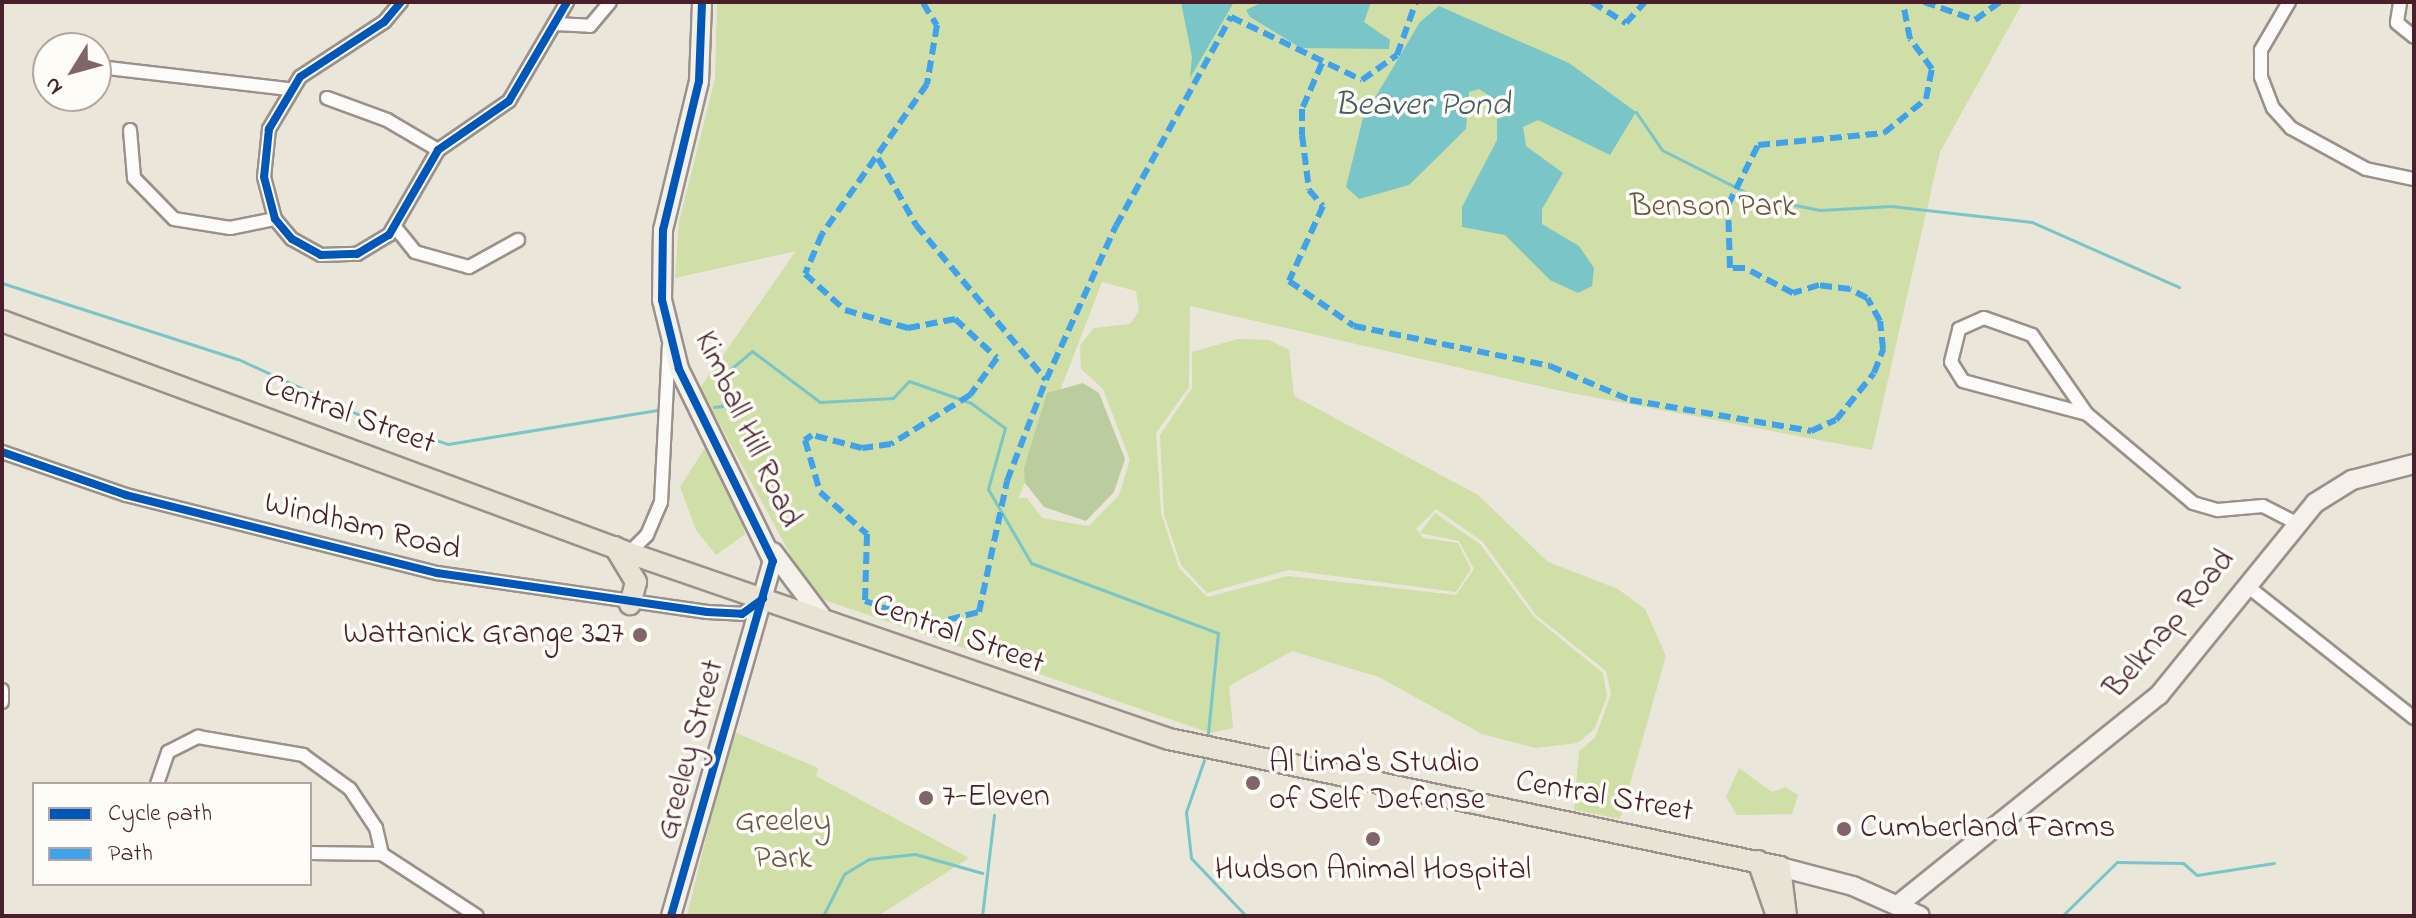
<!DOCTYPE html>
<style>
body{margin:0}
#map{position:relative;width:2416px;height:918px;overflow:hidden;background:#ebe6da;font-family:"Indie Flower",sans-serif}
div>[style]{position:absolute}
[style*='--x']{left:calc(var(--x)*1px);top:calc(var(--y)*1px);width:calc(var(--w)*1px);rotate:calc(var(--a)*1deg)}
.green>*{inset:0;background:#d0dea7}
.forest>*{inset:0;background:#bbcd9e}
.water>*{inset:0;background:#79c5c7}
.stream>*{height:3px;margin:-1.5px;padding:0 1.5px;transform-origin:1.5px;border-radius:1.5px;background:#79c5c7}
.roads{filter:drop-shadow(2px 0 #9a908c) drop-shadow(-2px 0 #9a908c) drop-shadow(0 2px #9a908c) drop-shadow(0 -2px #9a908c)}
.street>*{height:12px;margin:-6px;padding:0 6px;transform-origin:6px;border-radius:6px;background:#fcfbf9}
.secondary>*{height:18px;margin:-9px;padding:0 9px;transform-origin:9px;border-radius:9px;background:#f4f1eb}
.primary>*{height:20px;margin:-10px;padding:0 10px;transform-origin:10px;border-radius:10px;background:#e9e3d6}
.quiet>*{height:6px;margin-top:-3px;transform-origin:0;background:repeating-linear-gradient(90deg,#40a2eb 0 12px,transparent 0 18px)}
.cycleway>*{height:8px;margin:-4px;padding:0 4px;transform-origin:4px;border-radius:4px;background:#0057b8}
.dots>*{width:22px;height:22px;translate:-50% -50%;box-sizing:border-box;border:4px solid #fdfcf7;border-radius:50%}
span{translate:-50% -50%;white-space:nowrap;text-align:center;line-height:1.15;-webkit-text-stroke:7px #fdfcf7;paint-order:stroke}
.park-label{font-size:32px;color:#6c5644}
.street-label{font-size:32px;color:#4a1f2b}
.poi-label{font-size:32px;color:#4a1f2b}
.right{translate:-100% -50%;text-align:right}
.left{translate:0 -50%;text-align:left}
.water-label{font-size:34px;color:#495c66;font-style:italic}
.frame{position:absolute;inset:0;border:4px solid #4a1f2b;pointer-events:none}
.legend{position:absolute;left:32px;top:782px;width:280px;height:104px;box-sizing:border-box;background:#fdfcf7;border:2px solid #b5a4a5;margin:0;padding:10px 14px;list-style:none;font-size:24px;color:#4a1f2b}
.legend li{display:flex;align-items:center;gap:16px;height:40px}
.legend b{width:40px;border:2px solid #b5a4a5}
.north{position:absolute;left:32px;top:32px;width:80px;height:80px;box-sizing:border-box;background:#fdfcf7;border:2px solid #b5a4a5;border-radius:50%;rotate:233deg;font-size:22px;font-weight:700;line-height:32px;text-align:center;color:#4a1f2b}
.north::after{content:'';display:block;margin:auto;width:28px;height:36px;background:#826568;clip-path:polygon(50% 0,100% 100%,50% 72%,0 100%)}
</style>
<div id="map">
<div class="green">
<div style="clip-path:polygon(evenodd,717px 2px,2023px 2px,1940px 152px,1872px 450px,1561px 391px,1190px 306px,1189px 387px,1156px 433px,1161px 513px,1179px 568px,1207px 597px,1288px 576px,1456px 595px,1474px 569px,1459px 541px,1420px 533px,1435px 513px,1480px 544px,1534px 617px,1603px 673px,1607px 696px,1595px 728px,1578px 743px,1535px 748px,1482px 734px,1379px 677px,1292px 651px,1229px 686px,1233px 728px,1210px 733px,813px 596px,700px 388px,796px 251px,675px 278px,679px 222px,715px 79px,717px 2px,1102px 282px,1136px 291px,1139px 311px,1130px 324px,1094px 328px,1080px 345px,1081px 369px,1103px 389px,1130px 460px,1119px 495px,1089px 526px,1042px 518px,1027px 498px,1019px 498px,1008px 526px,1102px 282px)"></div>
<div style="clip-path:polygon(1238px 339px,1269px 340px,1289px 350px,1294px 396px,1478px 495px,1548px 562px,1618px 589px,1645px 609px,1666px 656px,1620px 819px,1574px 810px,1579px 751px,1595px 738px,1611px 694px,1606px 671px,1536px 615px,1483px 542px,1436px 509px,1416px 529px,1423px 538px,1458px 543px,1471px 569px,1456px 592px,1289px 570px,1207px 593px,1181px 565px,1164px 514px,1160px 435px,1192px 388px,1192px 352px)"></div>
<div style="clip-path:polygon(705px 448px,735px 491px,745px 534px,716px 555px,696px 530px,680px 487px)"></div>
<div style="clip-path:polygon(732px 731px,818px 768px,816px 776px,969px 858px,878px 916px,687px 916px)"></div>
<div style="clip-path:polygon(1739px 768px,1772px 792px,1785px 787px,1798px 795px,1792px 814px,1737px 815px,1726px 797px)"></div>
</div>
<div class="forest">
<div style="clip-path:polygon(1083px 383px,1099px 393px,1125px 459px,1114px 492px,1086px 521px,1044px 507px,1025px 483px,1024px 468px,1047px 393px)"></div>
</div>
<div class="water">
<div style="clip-path:polygon(1181px 2px,1234px 2px,1190px 78px,1192px 57px)"></div>
<div style="clip-path:polygon(1263px 2px,1371px 2px,1364px 22px,1390px 40px,1389px 49px,1301px 48px,1250px 17px,1246px 10px)"></div>
<div style="clip-path:polygon(1439px 6px,1569px 63px,1636px 112px,1610px 155px,1538px 120px,1523px 127px,1526px 146px,1563px 173px,1542px 209px,1542px 224px,1579px 246px,1594px 268px,1592px 286px,1578px 293px,1550px 280px,1505px 235px,1462px 227px,1462px 207px,1497px 140px,1497px 119px,1516px 113px,1479px 89px,1469px 92px,1466px 129px,1409px 185px,1359px 199px,1346px 187px,1363px 118px,1420px 22px)"></div>
</div>
<div class="stream">
<div style="--x:1636;--y:112;--w:46;--a:55.6"></div>
<div style="--x:1662;--y:150;--w:104;--a:26.8"></div>
<div style="--x:1755;--y:197;--w:66;--a:11.3"></div>
<div style="--x:1820;--y:210;--w:71;--a:-3.2"></div>
<div style="--x:1891;--y:206;--w:142;--a:6.5"></div>
<div style="--x:2032;--y:222;--w:161;--a:23.9"></div>
<div style="--x:2;--y:283;--w:248;--a:17.9"></div>
<div style="--x:238;--y:359;--w:136;--a:24.7"></div>
<div style="--x:362;--y:416;--w:90;--a:18"></div>
<div style="--x:448;--y:444;--w:212;--a:-9.2"></div>
<div style="--x:714;--y:407;--w:8;--a:-7"></div>
<div style="--x:722;--y:406;--w:33;--a:-83"></div>
<div style="--x:726;--y:373;--w:34;--a:-40"></div>
<div style="--x:752;--y:351;--w:85;--a:36.9"></div>
<div style="--x:820;--y:402;--w:73;--a:-3.1"></div>
<div style="--x:893;--y:398;--w:23;--a:-47"></div>
<div style="--x:909;--y:381;--w:66;--a:19.5"></div>
<div style="--x:971;--y:403;--w:42;--a:36.3"></div>
<div style="--x:1005;--y:428;--w:63;--a:105.6"></div>
<div style="--x:988;--y:489;--w:86;--a:59.8"></div>
<div style="--x:1031;--y:563;--w:200;--a:20.5"></div>
<div style="--x:1218;--y:633;--w:101;--a:95.7"></div>
<div style="--x:1204;--y:760;--w:55;--a:109.1"></div>
<div style="--x:1186;--y:812;--w:46;--a:83.8"></div>
<div style="--x:1191;--y:858;--w:80;--a:46.5"></div>
<div style="--x:823;--y:916;--w:47;--a:-63.4"></div>
<div style="--x:844;--y:874;--w:29;--a:-31"></div>
<div style="--x:869;--y:859;--w:46;--a:-6.2"></div>
<div style="--x:915;--y:854;--w:70;--a:15.8"></div>
<div style="--x:982;--y:916;--w:102;--a:-83.2"></div>
<div style="--x:2062;--y:916;--w:77;--a:-44.5"></div>
<div style="--x:2117;--y:862;--w:66;--a:0.9"></div>
<div style="--x:2183;--y:863;--w:18;--a:41"></div>
<div style="--x:2197;--y:875;--w:78;--a:-8.9"></div>
</div>
<div class="roads">
<div class="street">
<div style="--x:401;--y:2;--w:26;--a:130"></div>
<div style="--x:384;--y:22;--w:100;--a:146.8"></div>
<div style="--x:300;--y:77;--w:61;--a:120.8"></div>
<div style="--x:269;--y:129;--w:48;--a:95.9"></div>
<div style="--x:264;--y:177;--w:43;--a:75.3"></div>
<div style="--x:275;--y:219;--w:26;--a:50"></div>
<div style="--x:292;--y:239;--w:33;--a:29"></div>
<div style="--x:321;--y:255;--w:36;--a:-2"></div>
<div style="--x:357;--y:254;--w:37;--a:-31"></div>
<div style="--x:389;--y:235;--w:98;--a:-60"></div>
<div style="--x:438;--y:150;--w:86;--a:-34.6"></div>
<div style="--x:509;--y:101;--w:115;--a:-59.6"></div>
<div style="--x:2289;--y:2;--w:56;--a:120.3"></div>
<div style="--x:2261;--y:50;--w:27;--a:90"></div>
<div style="--x:2261;--y:77;--w:33;--a:69"></div>
<div style="--x:2273;--y:108;--w:27;--a:48"></div>
<div style="--x:2291;--y:128;--w:85;--a:28.7"></div>
<div style="--x:2366;--y:169;--w:49;--a:11.8"></div>
<div style="--x:2400;--y:3;--w:20;--a:99"></div>
<div style="--x:2397;--y:23;--w:22;--a:39"></div>
<div style="--x:555;--y:24;--w:35;--a:3"></div>
<div style="--x:590;--y:26;--w:31;--a:-50"></div>
<div style="--x:107;--y:68;--w:182;--a:6.6"></div>
<div style="--x:327;--y:98;--w:64;--a:20.1"></div>
<div style="--x:387;--y:120;--w:59;--a:30.5"></div>
<div style="--x:130;--y:130;--w:48;--a:85.2"></div>
<div style="--x:134;--y:178;--w:57;--a:45.7"></div>
<div style="--x:174;--y:219;--w:57;--a:9.1"></div>
<div style="--x:230;--y:228;--w:46;--a:-11.3"></div>
<div style="--x:395;--y:227;--w:32;--a:51"></div>
<div style="--x:415;--y:252;--w:56;--a:15.5"></div>
<div style="--x:469;--y:267;--w:56;--a:-28.9"></div>
<div style="--x:2087;--y:414;--w:128;--a:-165.1"></div>
<div style="--x:1963;--y:381;--w:22;--a:-122"></div>
<div style="--x:1951;--y:362;--w:34;--a:-76"></div>
<div style="--x:1959;--y:329;--w:27;--a:-24"></div>
<div style="--x:1984;--y:318;--w:51;--a:19.5"></div>
<div style="--x:2032;--y:335;--w:96;--a:55.2"></div>
<div style="--x:2087;--y:414;--w:138;--a:40"></div>
<div style="--x:2193;--y:503;--w:26;--a:16"></div>
<div style="--x:2218;--y:510;--w:45;--a:-5.1"></div>
<div style="--x:2263;--y:506;--w:36;--a:27"></div>
<div style="--x:2;--y:452;--w:131;--a:19.1"></div>
<div style="--x:126;--y:495;--w:321;--a:14.1"></div>
<div style="--x:437;--y:573;--w:273;--a:8.2"></div>
<div style="--x:707;--y:612;--w:35;--a:3"></div>
<div style="--x:742;--y:614;--w:26;--a:-36"></div>
<div style="--x:629;--y:553;--w:25;--a:-45"></div>
<div style="--x:647;--y:535;--w:36;--a:-67"></div>
<div style="--x:661;--y:502;--w:156;--a:-87.1"></div>
<div style="--x:2246;--y:585;--w:214;--a:38.4"></div>
<div style="--x:2;--y:690;--w:12;--a:90"></div>
<div style="--x:157;--y:784;--w:34;--a:-71"></div>
<div style="--x:168;--y:752;--w:34;--a:-27"></div>
<div style="--x:198;--y:737;--w:107;--a:9.7"></div>
<div style="--x:303;--y:755;--w:58;--a:35.9"></div>
<div style="--x:350;--y:789;--w:47;--a:56.3"></div>
<div style="--x:376;--y:828;--w:27;--a:77"></div>
<div style="--x:310;--y:853;--w:72;--a:0.8"></div>
<div style="--x:382;--y:854;--w:113;--a:33.1"></div>
</div>
<div class="secondary">
<div style="--x:773;--y:552;--w:85;--a:53.1"></div>
<div style="--x:1780;--y:867;--w:75;--a:14.6"></div>
<div style="--x:1853;--y:886;--w:73;--a:24.1"></div>
<div style="--x:1899;--y:904;--w:334;--a:-38.8"></div>
<div style="--x:2159;--y:695;--w:247;--a:-50.9"></div>
<div style="--x:2315;--y:503;--w:44;--a:-31.9"></div>
<div style="--x:2352;--y:480;--w:64;--a:-14.5"></div>
<div style="--x:671;--y:916;--w:369;--a:-74"></div>
<div style="--x:773;--y:561;--w:214;--a:-116.1"></div>
<div style="--x:679;--y:369;--w:71;--a:-103.8"></div>
<div style="--x:662;--y:300;--w:70;--a:-89.2"></div>
<div style="--x:663;--y:230;--w:153;--a:-76.4"></div>
<div style="--x:699;--y:81;--w:79;--a:-87.8"></div>
</div>
<div class="primary">
<div style="--x:2;--y:321;--w:669;--a:20.31"></div>
<div style="--x:629;--y:553;--w:571;--a:19.01"></div>
<div style="--x:1169;--y:739;--w:624;--a:11.83"></div>
<div style="--x:1780;--y:867;--w:49;--a:83"></div>
<div style="--x:615;--y:547;--w:41;--a:59"></div>
<div style="--x:636;--y:582;--w:23;--a:105"></div>
<div style="--x:1758;--y:861;--w:58;--a:70.9"></div>
</div>
</div>
<div class="quiet">
<div style="--x:1592;--y:2;--w:40;--a:32"></div>
<div style="--x:1626;--y:23;--w:28;--a:-48"></div>
<div style="--x:1924;--y:2;--w:54;--a:19.4"></div>
<div style="--x:1975;--y:20;--w:31;--a:-36"></div>
<div style="--x:923;--y:3;--w:26;--a:58"></div>
<div style="--x:937;--y:25;--w:60;--a:99.6"></div>
<div style="--x:927;--y:84;--w:183;--a:125"></div>
<div style="--x:822;--y:234;--w:43;--a:113"></div>
<div style="--x:805;--y:274;--w:54;--a:42"></div>
<div style="--x:845;--y:310;--w:66;--a:15.9"></div>
<div style="--x:908;--y:328;--w:48;--a:-10.8"></div>
<div style="--x:955;--y:319;--w:57;--a:42.9"></div>
<div style="--x:997;--y:358;--w:46;--a:126.1"></div>
<div style="--x:970;--y:395;--w:93;--a:148.2"></div>
<div style="--x:891;--y:444;--w:29;--a:172"></div>
<div style="--x:862;--y:448;--w:52;--a:-165.4"></div>
<div style="--x:812;--y:435;--w:9;--a:144"></div>
<div style="--x:805;--y:440;--w:54;--a:73.9"></div>
<div style="--x:820;--y:492;--w:63;--a:41.8"></div>
<div style="--x:867;--y:534;--w:67;--a:91.7"></div>
<div style="--x:865;--y:601;--w:70;--a:19.2"></div>
<div style="--x:931;--y:624;--w:49;--a:-14"></div>
<div style="--x:979;--y:612;--w:134;--a:-77.9"></div>
<div style="--x:1007;--y:481;--w:108;--a:-68.9"></div>
<div style="--x:1046;--y:380;--w:169;--a:-65.6"></div>
<div style="--x:1116;--y:226;--w:239;--a:-61.2"></div>
<div style="--x:1231;--y:17;--w:145;--a:25.7"></div>
<div style="--x:1362;--y:80;--w:43;--a:-35.5"></div>
<div style="--x:1397;--y:55;--w:56;--a:-70.3"></div>
<div style="--x:1322;--y:63;--w:50;--a:113.5"></div>
<div style="--x:1302;--y:109;--w:26;--a:90"></div>
<div style="--x:1302;--y:135;--w:55;--a:82.7"></div>
<div style="--x:1309;--y:190;--w:21;--a:49"></div>
<div style="--x:1323;--y:206;--w:82;--a:114.4"></div>
<div style="--x:1289;--y:281;--w:79;--a:34.7"></div>
<div style="--x:1354;--y:326;--w:200;--a:11.5"></div>
<div style="--x:1550;--y:366;--w:87;--a:23"></div>
<div style="--x:1630;--y:400;--w:184;--a:9.7"></div>
<div style="--x:1811;--y:431;--w:27;--a:-24"></div>
<div style="--x:1836;--y:420;--w:60;--a:-51"></div>
<div style="--x:1874;--y:373;--w:26;--a:-69"></div>
<div style="--x:1883;--y:349;--w:28;--a:-96"></div>
<div style="--x:1880;--y:321;--w:26;--a:-119"></div>
<div style="--x:1867;--y:298;--w:19;--a:-152"></div>
<div style="--x:1850;--y:289;--w:31;--a:-173"></div>
<div style="--x:1819;--y:285;--w:27;--a:163"></div>
<div style="--x:1793;--y:293;--w:54;--a:-152.5"></div>
<div style="--x:1745;--y:268;--w:15;--a:180"></div>
<div style="--x:1730;--y:268;--w:63;--a:-91.8"></div>
<div style="--x:1728;--y:205;--w:67;--a:-63.4"></div>
<div style="--x:1758;--y:145;--w:127;--a:-5.4"></div>
<div style="--x:1884;--y:133;--w:54;--a:-39"></div>
<div style="--x:1926;--y:99;--w:31;--a:-79"></div>
<div style="--x:1932;--y:69;--w:37;--a:-126"></div>
<div style="--x:1910;--y:39;--w:38;--a:-101"></div>
<div style="--x:878;--y:158;--w:77;--a:60.4"></div>
<div style="--x:916;--y:225;--w:202;--a:50"></div>
</div>
<div class="cycleway">
<div style="--x:401;--y:2;--w:26;--a:130"></div>
<div style="--x:384;--y:22;--w:100;--a:146.8"></div>
<div style="--x:300;--y:77;--w:61;--a:120.8"></div>
<div style="--x:269;--y:129;--w:48;--a:95.9"></div>
<div style="--x:264;--y:177;--w:43;--a:75.3"></div>
<div style="--x:275;--y:219;--w:26;--a:50"></div>
<div style="--x:292;--y:239;--w:33;--a:29"></div>
<div style="--x:321;--y:255;--w:36;--a:-2"></div>
<div style="--x:357;--y:254;--w:37;--a:-31"></div>
<div style="--x:389;--y:235;--w:98;--a:-60"></div>
<div style="--x:438;--y:150;--w:86;--a:-34.6"></div>
<div style="--x:509;--y:101;--w:115;--a:-59.6"></div>
<div style="--x:2;--y:452;--w:131;--a:19.1"></div>
<div style="--x:126;--y:495;--w:321;--a:14.1"></div>
<div style="--x:437;--y:573;--w:273;--a:8.2"></div>
<div style="--x:707;--y:612;--w:35;--a:3"></div>
<div style="--x:742;--y:614;--w:26;--a:-36"></div>
<div style="--x:671;--y:916;--w:369;--a:-74"></div>
<div style="--x:773;--y:561;--w:214;--a:-116.1"></div>
<div style="--x:679;--y:369;--w:71;--a:-103.8"></div>
<div style="--x:662;--y:300;--w:70;--a:-89.2"></div>
<div style="--x:663;--y:230;--w:153;--a:-76.4"></div>
<div style="--x:699;--y:81;--w:79;--a:-87.8"></div>
</div>
<div class="dots">
<div style="left:640px;top:635px;background:#826568"></div>
<div style="left:1253px;top:783px;background:#826568"></div>
<div style="left:926px;top:798px;background:#826568"></div>
<div style="left:1844px;top:829px;background:#826568"></div>
<div style="left:1373px;top:839px;background:#826568"></div>
</div>
<div class="park-label">
<span style="left:1713px;top:208px">Benson Park</span>
<span style="left:783px;top:842px">Greeley<br>Park</span>
</div>
<div class="street-label">
<span style="left:349px;top:416px;rotate:20deg">Central Street</span>
<span style="left:746px;top:430px;rotate:65deg">Kimball Hill Road</span>
<span style="left:362px;top:528px;rotate:14deg">Windham Road</span>
<span style="left:2171px;top:625px;rotate:-50deg">Belknap Road</span>
<span style="left:958px;top:636px;rotate:20deg">Central Street</span>
<span style="left:692px;top:750px;rotate:-75deg">Greeley Street</span>
<span style="left:1604px;top:798px;rotate:10deg">Central Street</span>
</div>
<div class="poi-label">
<span class="right" style="left:624px;top:635px">Wattanick Grange 327</span>
<span class="left" style="left:1269px;top:783px">Al Lima's Studio<br>of Self Defense</span>
<span class="left" style="left:942px;top:798px">7-Eleven</span>
<span class="left" style="left:1860px;top:829px">Cumberland Farms</span>
<span style="left:1373px;top:871px">Hudson Animal Hospital</span>
</div>
<div class="water-label">
<span style="left:1422px;top:107px">Beaver Pond</span>
</div>
<div class="frame"></div>
<ul class="legend">
<li><b style="height:10px;background:#0057b8"></b>Cycle path</li>
<li><b style="height:10px;background:#40a2eb"></b>Path</li>
</ul>
<div class="north">N</div>
</div>
